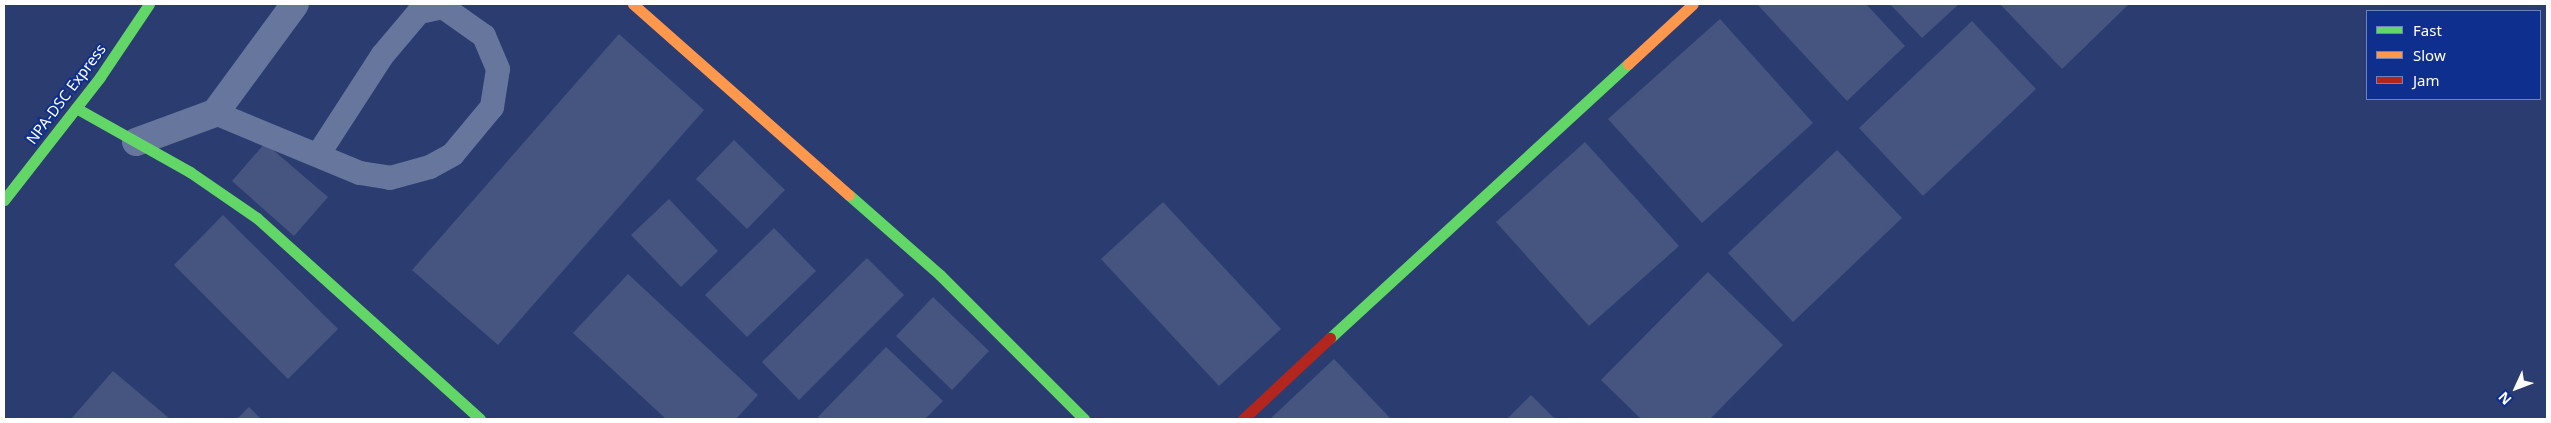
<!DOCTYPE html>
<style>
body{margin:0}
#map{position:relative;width:2551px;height:423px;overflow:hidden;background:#2b3d70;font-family:"Noto Sans",sans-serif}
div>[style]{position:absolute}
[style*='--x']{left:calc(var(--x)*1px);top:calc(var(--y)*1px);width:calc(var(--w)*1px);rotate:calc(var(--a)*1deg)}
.building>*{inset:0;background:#46557f}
.lane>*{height:24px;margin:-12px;padding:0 12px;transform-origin:12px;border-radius:12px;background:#67769c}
.street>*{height:28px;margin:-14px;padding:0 14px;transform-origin:14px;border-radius:14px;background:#67769c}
.fast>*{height:11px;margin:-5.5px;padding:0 5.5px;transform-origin:5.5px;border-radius:5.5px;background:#63d668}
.slow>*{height:11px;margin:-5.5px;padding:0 5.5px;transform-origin:5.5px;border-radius:5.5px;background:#ff974d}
.jam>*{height:11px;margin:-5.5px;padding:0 5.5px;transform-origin:5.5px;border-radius:5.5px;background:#b3261e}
span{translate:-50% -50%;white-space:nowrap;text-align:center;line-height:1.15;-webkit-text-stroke:4px #0e2f8d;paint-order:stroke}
.street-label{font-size:15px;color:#fff}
.frame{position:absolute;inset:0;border:5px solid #fff;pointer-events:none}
.legend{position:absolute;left:2366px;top:10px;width:175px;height:90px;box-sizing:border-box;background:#0e2f8d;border:1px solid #6e82bb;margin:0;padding:6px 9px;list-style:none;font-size:15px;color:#fff}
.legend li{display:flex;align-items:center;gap:10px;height:25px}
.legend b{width:25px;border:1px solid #6e82bb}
.north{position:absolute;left:2491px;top:363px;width:50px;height:50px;-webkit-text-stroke:4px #0e2f8d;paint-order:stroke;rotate:227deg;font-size:14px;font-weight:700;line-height:20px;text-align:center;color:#fff}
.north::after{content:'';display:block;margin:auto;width:18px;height:22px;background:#fff;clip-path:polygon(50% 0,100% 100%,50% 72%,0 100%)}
</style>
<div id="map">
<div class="building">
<div style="clip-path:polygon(1757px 4px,1866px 4px,1905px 46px,1847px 101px)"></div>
<div style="clip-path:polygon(1890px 4px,1959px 4px,1922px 38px)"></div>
<div style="clip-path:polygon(2000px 4px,2129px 4px,2062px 69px)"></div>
<div style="clip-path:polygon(1720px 19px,1813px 123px,1702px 223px,1608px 119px)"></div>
<div style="clip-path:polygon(1972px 21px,2036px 89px,1923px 196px,1859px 128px)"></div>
<div style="clip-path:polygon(619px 34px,704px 110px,498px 345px,412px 270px)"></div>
<div style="clip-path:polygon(734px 140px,785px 190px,747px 229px,696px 179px)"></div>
<div style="clip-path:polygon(1585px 142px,1679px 246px,1589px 326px,1496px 222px)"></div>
<div style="clip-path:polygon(265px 143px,328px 197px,294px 236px,232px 181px)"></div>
<div style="clip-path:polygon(1837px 150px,1902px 218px,1793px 322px,1728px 253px)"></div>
<div style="clip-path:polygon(669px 199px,718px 251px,681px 287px,631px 235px)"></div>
<div style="clip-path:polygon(1163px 202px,1281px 329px,1219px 386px,1101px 259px)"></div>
<div style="clip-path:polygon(223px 215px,338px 329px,288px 379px,174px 265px)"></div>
<div style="clip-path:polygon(774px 228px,816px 271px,747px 337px,705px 295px)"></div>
<div style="clip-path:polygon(867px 258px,904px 295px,799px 400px,762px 362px)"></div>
<div style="clip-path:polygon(1708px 272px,1783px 345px,1710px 419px,1641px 419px,1601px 380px)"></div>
<div style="clip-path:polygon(628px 274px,758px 395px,736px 419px,666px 419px,573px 333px)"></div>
<div style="clip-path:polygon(933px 297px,989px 351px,952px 390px,896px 336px)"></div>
<div style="clip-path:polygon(886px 347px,943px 401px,925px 419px,820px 419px,818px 417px)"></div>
<div style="clip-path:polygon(1334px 359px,1391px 419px,1270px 419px)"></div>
<div style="clip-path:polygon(113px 371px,170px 419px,71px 419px)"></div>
<div style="clip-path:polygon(1531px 395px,1555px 419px,1507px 419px)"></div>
<div style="clip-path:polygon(249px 407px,261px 419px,237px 419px)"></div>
</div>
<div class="lane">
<div style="--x:215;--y:113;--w:157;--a:22.5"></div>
<div style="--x:360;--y:173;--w:30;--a:9"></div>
<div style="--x:390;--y:178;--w:41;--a:-15.4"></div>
<div style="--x:430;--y:167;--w:26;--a:-29"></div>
<div style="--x:453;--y:154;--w:61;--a:-50.3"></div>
<div style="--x:492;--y:107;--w:38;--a:-81"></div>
<div style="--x:498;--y:69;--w:36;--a:-113"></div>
<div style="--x:484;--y:36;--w:50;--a:-144.7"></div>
<div style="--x:443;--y:7;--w:25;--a:168"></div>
<div style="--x:419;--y:12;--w:57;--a:130.1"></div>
<div style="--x:382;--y:56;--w:118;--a:122.9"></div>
</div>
<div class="street">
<div style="--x:136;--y:142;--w:84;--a:-20.2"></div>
<div style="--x:215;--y:113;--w:135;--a:-53.7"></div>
</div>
<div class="fast">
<div style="--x:76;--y:108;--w:131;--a:29.3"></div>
<div style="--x:190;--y:172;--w:81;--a:34.5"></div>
<div style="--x:257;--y:218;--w:300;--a:42"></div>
<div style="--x:849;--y:195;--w:121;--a:41.3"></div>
<div style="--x:940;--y:275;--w:204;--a:45"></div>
<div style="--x:4;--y:200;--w:156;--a:-52"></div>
<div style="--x:100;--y:77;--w:88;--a:-56.1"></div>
<div style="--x:1330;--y:338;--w:405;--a:-42.6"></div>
</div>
<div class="slow">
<div style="--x:633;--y:4;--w:288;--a:41.5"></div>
<div style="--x:1628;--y:64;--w:88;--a:-42.7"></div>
</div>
<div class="jam">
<div style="--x:1243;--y:419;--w:119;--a:-43"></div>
</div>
<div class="street-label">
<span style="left:66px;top:94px;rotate:-53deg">NPA-DSC Express</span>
</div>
<div class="frame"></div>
<ul class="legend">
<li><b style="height:6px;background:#63d668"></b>Fast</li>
<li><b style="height:6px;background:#ff974d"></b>Slow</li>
<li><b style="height:6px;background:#b3261e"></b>Jam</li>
</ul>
<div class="north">N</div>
</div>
